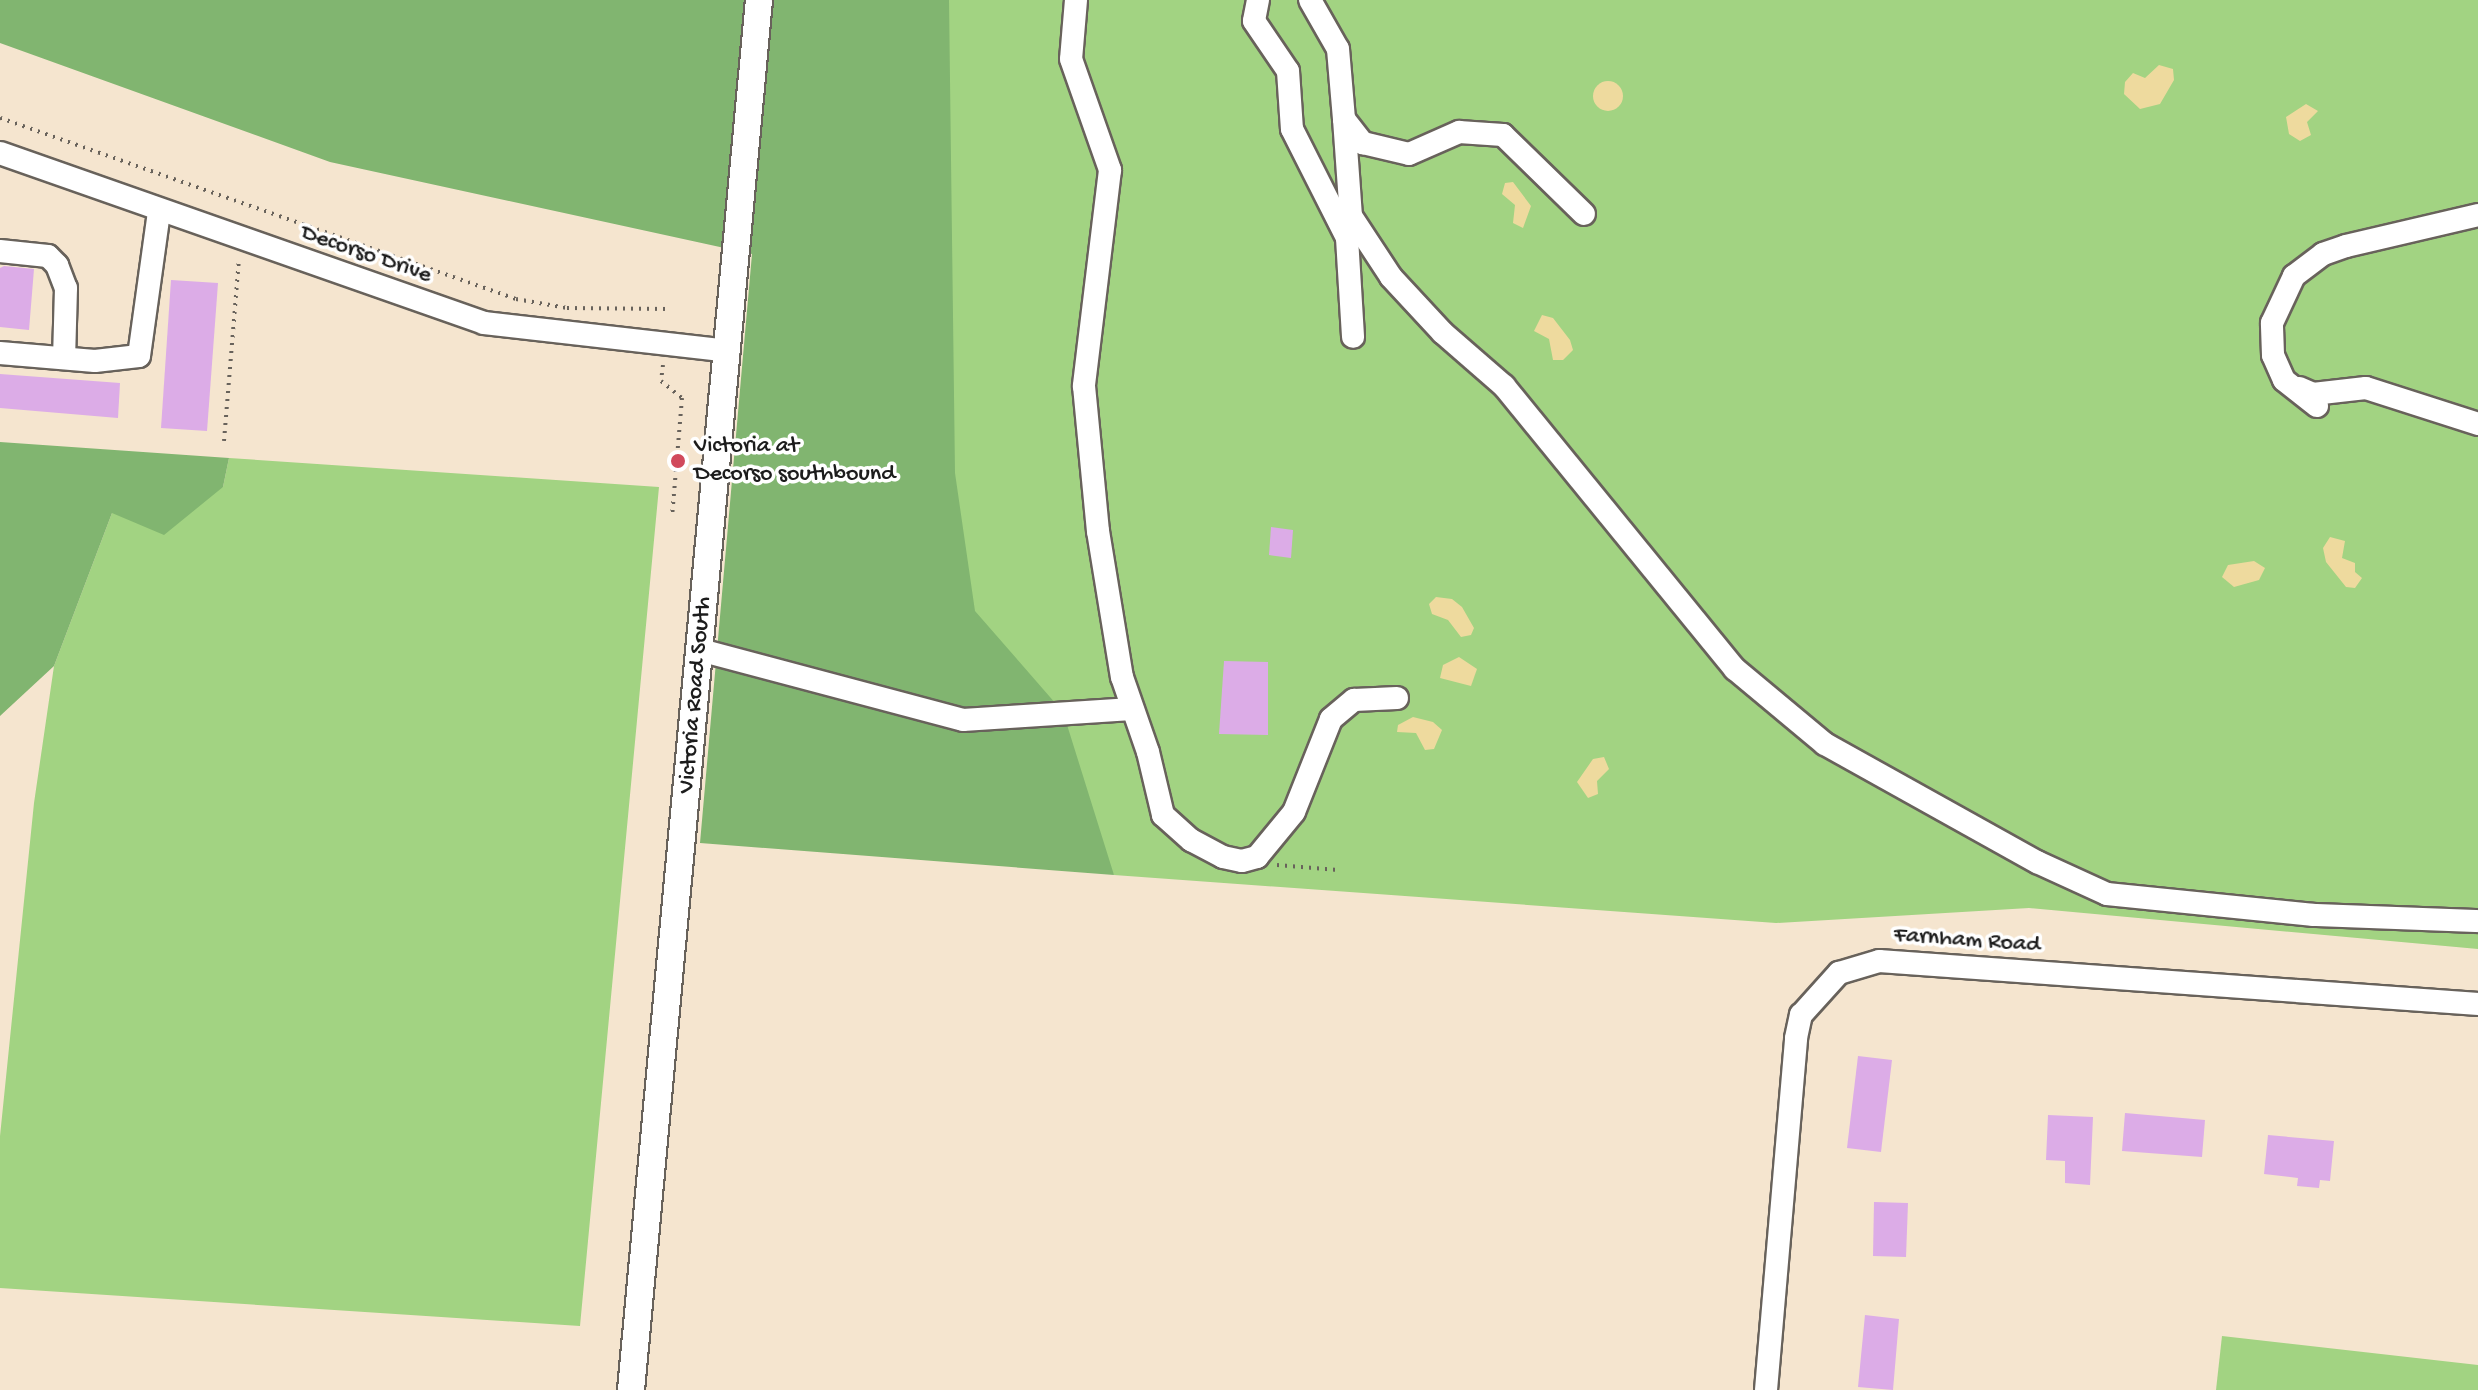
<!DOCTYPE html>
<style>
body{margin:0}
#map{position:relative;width:2478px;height:1390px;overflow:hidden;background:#f5e5cf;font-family:"Gochi Hand",sans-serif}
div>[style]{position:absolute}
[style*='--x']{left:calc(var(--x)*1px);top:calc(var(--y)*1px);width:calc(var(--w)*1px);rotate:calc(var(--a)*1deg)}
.green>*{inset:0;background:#a2d382}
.forest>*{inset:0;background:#81b570}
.sand>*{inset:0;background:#eeda9e}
.round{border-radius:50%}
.building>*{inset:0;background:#dcace7}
.path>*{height:4px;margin-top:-2px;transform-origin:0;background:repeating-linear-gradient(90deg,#68625b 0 2px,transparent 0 8px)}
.roads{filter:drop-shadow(2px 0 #68625b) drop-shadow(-2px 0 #68625b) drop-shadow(0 2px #68625b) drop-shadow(0 -2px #68625b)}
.minor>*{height:22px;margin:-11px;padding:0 11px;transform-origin:11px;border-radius:11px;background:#fff}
.major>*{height:26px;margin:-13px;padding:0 13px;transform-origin:13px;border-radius:13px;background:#fff}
.dots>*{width:22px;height:22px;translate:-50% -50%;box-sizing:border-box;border:4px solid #fff;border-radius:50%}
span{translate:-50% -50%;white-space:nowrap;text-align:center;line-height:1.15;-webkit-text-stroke:7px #fff;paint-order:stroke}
.street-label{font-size:24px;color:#1c1c1c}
.poi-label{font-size:24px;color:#1c1c1c}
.left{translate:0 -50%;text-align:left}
</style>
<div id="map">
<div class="green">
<div style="clip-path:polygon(913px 0,2478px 0,2478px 949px,2029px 908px,1776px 923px,1114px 875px,946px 635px)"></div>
<div style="clip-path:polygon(229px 458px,659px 487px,580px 1326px,0 1288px,0 1136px,34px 803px,54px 666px,112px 513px,223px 487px)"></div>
<div style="clip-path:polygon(2222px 1336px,2478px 1365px,2478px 1390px,2216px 1390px)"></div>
</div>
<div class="forest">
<div style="clip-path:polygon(0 0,949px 0,955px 473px,975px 611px,1063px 712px,1114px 875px,700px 843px,752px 254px,330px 162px,0 43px)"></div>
<div style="clip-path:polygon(0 442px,229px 458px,223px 487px,164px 535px,112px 513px,54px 666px,0 716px)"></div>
</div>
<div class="sand">
<div style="clip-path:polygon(2159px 65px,2173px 69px,2174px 80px,2160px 104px,2140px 109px,2124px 94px,2125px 82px,2133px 73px,2145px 78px)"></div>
<div class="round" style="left:1593px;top:81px;width:30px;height:30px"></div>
<div style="clip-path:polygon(2306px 104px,2318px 111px,2307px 122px,2311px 135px,2300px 141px,2289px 134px,2286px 117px)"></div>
<div style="clip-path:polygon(1513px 182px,1531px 206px,1523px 228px,1513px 223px,1515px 205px,1502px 194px,1505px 183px)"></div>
<div style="clip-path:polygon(1542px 315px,1553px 318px,1570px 340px,1573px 350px,1563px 360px,1553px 360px,1549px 339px,1534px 331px)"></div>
<div style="clip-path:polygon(2330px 537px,2345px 541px,2342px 558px,2355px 563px,2355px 572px,2362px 578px,2355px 588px,2346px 587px,2326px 562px,2323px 548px)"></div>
<div style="clip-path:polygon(2254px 561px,2265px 568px,2259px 580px,2234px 587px,2222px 577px,2228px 565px)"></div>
<div style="clip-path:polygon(1436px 597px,1452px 599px,1462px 607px,1474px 628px,1471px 635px,1461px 637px,1448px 620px,1432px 614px,1429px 604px)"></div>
<div style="clip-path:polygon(1459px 657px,1477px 669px,1471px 686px,1440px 678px,1443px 665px)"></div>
<div style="clip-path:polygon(1413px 717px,1433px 722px,1442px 730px,1434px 749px,1425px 750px,1416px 733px,1397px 732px,1398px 725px)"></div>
<div style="clip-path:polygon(1604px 757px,1609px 769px,1597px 781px,1598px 794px,1588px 798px,1577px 782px,1593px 759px)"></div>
</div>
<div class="building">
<div style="clip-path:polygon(4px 266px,34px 269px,29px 330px,0 327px,0 268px)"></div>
<div style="clip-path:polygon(171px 280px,218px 283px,207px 431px,161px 428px)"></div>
<div style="clip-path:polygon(0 374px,120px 383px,118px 418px,0 408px)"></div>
<div style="clip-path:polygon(1271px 527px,1293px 530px,1291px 558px,1269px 555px)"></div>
<div style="clip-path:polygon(1224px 661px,1268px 662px,1268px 735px,1219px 734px)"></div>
<div style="clip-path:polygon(1858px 1056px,1892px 1060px,1881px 1152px,1847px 1148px)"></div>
<div style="clip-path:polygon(2125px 1113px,2205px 1120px,2202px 1157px,2122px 1151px)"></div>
<div style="clip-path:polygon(2048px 1115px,2093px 1117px,2090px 1185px,2065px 1183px,2065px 1161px,2046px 1160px)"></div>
<div style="clip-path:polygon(2268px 1135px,2334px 1141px,2330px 1181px,2320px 1180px,2319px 1188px,2297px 1186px,2298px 1178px,2264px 1174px)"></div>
<div style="clip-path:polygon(1874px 1202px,1908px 1203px,1906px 1257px,1873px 1256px)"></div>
<div style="clip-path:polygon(1865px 1315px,1899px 1319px,1893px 1390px,1858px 1387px)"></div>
</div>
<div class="path">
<div style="--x:0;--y:118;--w:547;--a:19.33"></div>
<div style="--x:516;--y:299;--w:52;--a:10"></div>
<div style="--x:567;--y:308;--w:102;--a:0.6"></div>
<div style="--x:663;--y:365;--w:16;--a:97"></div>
<div style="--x:661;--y:381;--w:27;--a:39"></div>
<div style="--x:682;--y:398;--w:118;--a:94.8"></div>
<div style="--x:224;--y:441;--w:182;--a:-85.3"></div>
<div style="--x:1277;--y:865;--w:61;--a:4.7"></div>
</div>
<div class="roads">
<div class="minor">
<div style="--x:1076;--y:0;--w:59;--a:94.8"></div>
<div style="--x:1071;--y:59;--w:118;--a:70.6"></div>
<div style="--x:1110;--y:170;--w:218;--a:96.9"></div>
<div style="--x:1084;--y:386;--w:146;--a:84.5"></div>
<div style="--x:1098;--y:531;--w:148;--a:80.7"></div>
<div style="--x:1122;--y:677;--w:79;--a:70.9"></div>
<div style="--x:1148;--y:752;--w:65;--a:76.6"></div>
<div style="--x:1163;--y:815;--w:38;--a:42"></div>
<div style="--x:1191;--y:840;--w:36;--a:28"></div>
<div style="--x:1223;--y:857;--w:19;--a:12"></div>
<div style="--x:1242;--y:861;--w:16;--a:-15"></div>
<div style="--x:1257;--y:857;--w:58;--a:-50.6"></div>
<div style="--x:1294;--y:812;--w:100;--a:-68.3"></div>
<div style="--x:1331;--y:719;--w:30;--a:-40"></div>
<div style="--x:1354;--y:700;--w:43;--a:-2.7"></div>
<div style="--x:1258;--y:0;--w:21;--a:101"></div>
<div style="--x:1254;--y:21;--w:60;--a:55.8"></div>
<div style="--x:1288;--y:71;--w:58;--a:86.1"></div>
<div style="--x:1292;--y:129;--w:122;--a:63.2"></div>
<div style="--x:1347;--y:238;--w:99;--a:86.5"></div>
<div style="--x:1310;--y:0;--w:56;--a:60.3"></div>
<div style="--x:1338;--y:49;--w:70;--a:85.1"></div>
<div style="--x:1344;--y:119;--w:31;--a:52"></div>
<div style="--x:1363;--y:143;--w:47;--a:13.4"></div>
<div style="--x:1409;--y:154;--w:55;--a:-23.7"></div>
<div style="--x:1459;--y:132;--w:44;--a:3.9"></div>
<div style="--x:1503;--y:135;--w:113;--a:44.3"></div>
<div style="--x:1344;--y:119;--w:97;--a:85.9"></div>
<div style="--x:1351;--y:216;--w:73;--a:56.7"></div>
<div style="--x:1391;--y:277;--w:76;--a:47.1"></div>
<div style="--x:1443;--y:333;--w:81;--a:41"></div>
<div style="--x:1504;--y:386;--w:365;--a:50.8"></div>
<div style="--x:1735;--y:669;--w:117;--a:39.8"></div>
<div style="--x:1825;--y:744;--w:243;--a:29.1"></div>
<div style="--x:2037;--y:862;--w:77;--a:24.6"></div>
<div style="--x:2107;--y:894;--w:208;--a:5.8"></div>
<div style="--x:2314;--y:915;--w:164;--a:2.1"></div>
<div style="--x:0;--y:153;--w:513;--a:19.35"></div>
<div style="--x:484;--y:323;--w:246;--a:6.5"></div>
<div style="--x:0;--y:251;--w:48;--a:5.9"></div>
<div style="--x:48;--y:256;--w:13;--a:45"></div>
<div style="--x:57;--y:265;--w:25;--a:69"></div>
<div style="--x:66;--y:288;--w:70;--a:91.6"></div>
<div style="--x:0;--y:353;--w:95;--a:4.8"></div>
<div style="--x:95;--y:361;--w:44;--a:-6.5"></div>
<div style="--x:139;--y:356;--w:146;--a:-82.1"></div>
<div style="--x:2299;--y:388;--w:15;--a:23"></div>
<div style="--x:2313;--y:394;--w:53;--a:-6.5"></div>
<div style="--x:2366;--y:388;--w:118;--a:17.8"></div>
<div style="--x:2317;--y:406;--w:42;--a:-141.8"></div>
<div style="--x:2284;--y:380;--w:27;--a:-114"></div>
<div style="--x:2273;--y:355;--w:32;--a:-92"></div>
<div style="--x:2272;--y:323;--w:52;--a:-64.9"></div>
<div style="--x:2294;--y:276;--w:36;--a:-37"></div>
<div style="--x:2323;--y:254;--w:24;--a:-19"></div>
<div style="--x:2346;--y:246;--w:136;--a:-13.2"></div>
<div style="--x:700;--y:650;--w:272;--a:14.9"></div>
<div style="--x:963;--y:720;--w:169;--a:-3.7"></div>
<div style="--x:1766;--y:1390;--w:353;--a:-85.1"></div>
<div style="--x:1796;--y:1038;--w:24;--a:-78"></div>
<div style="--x:1801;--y:1015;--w:57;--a:-47.9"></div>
<div style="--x:1839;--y:973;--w:42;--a:-16.7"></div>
<div style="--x:1879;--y:961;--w:601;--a:4.11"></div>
</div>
<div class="major">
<div style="--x:631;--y:1390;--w:1396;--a:-84.74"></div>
</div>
</div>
<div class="dots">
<div style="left:678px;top:461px;background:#d1495b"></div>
</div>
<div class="street-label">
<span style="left:366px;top:255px;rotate:19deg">Decorso Drive</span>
<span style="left:696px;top:695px;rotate:-85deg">Victoria Road South</span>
<span style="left:1967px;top:941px;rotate:4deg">Farnham Road</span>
</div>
<div class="poi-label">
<span class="left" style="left:694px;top:461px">Victoria at<br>Decorso southbound</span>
</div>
</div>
